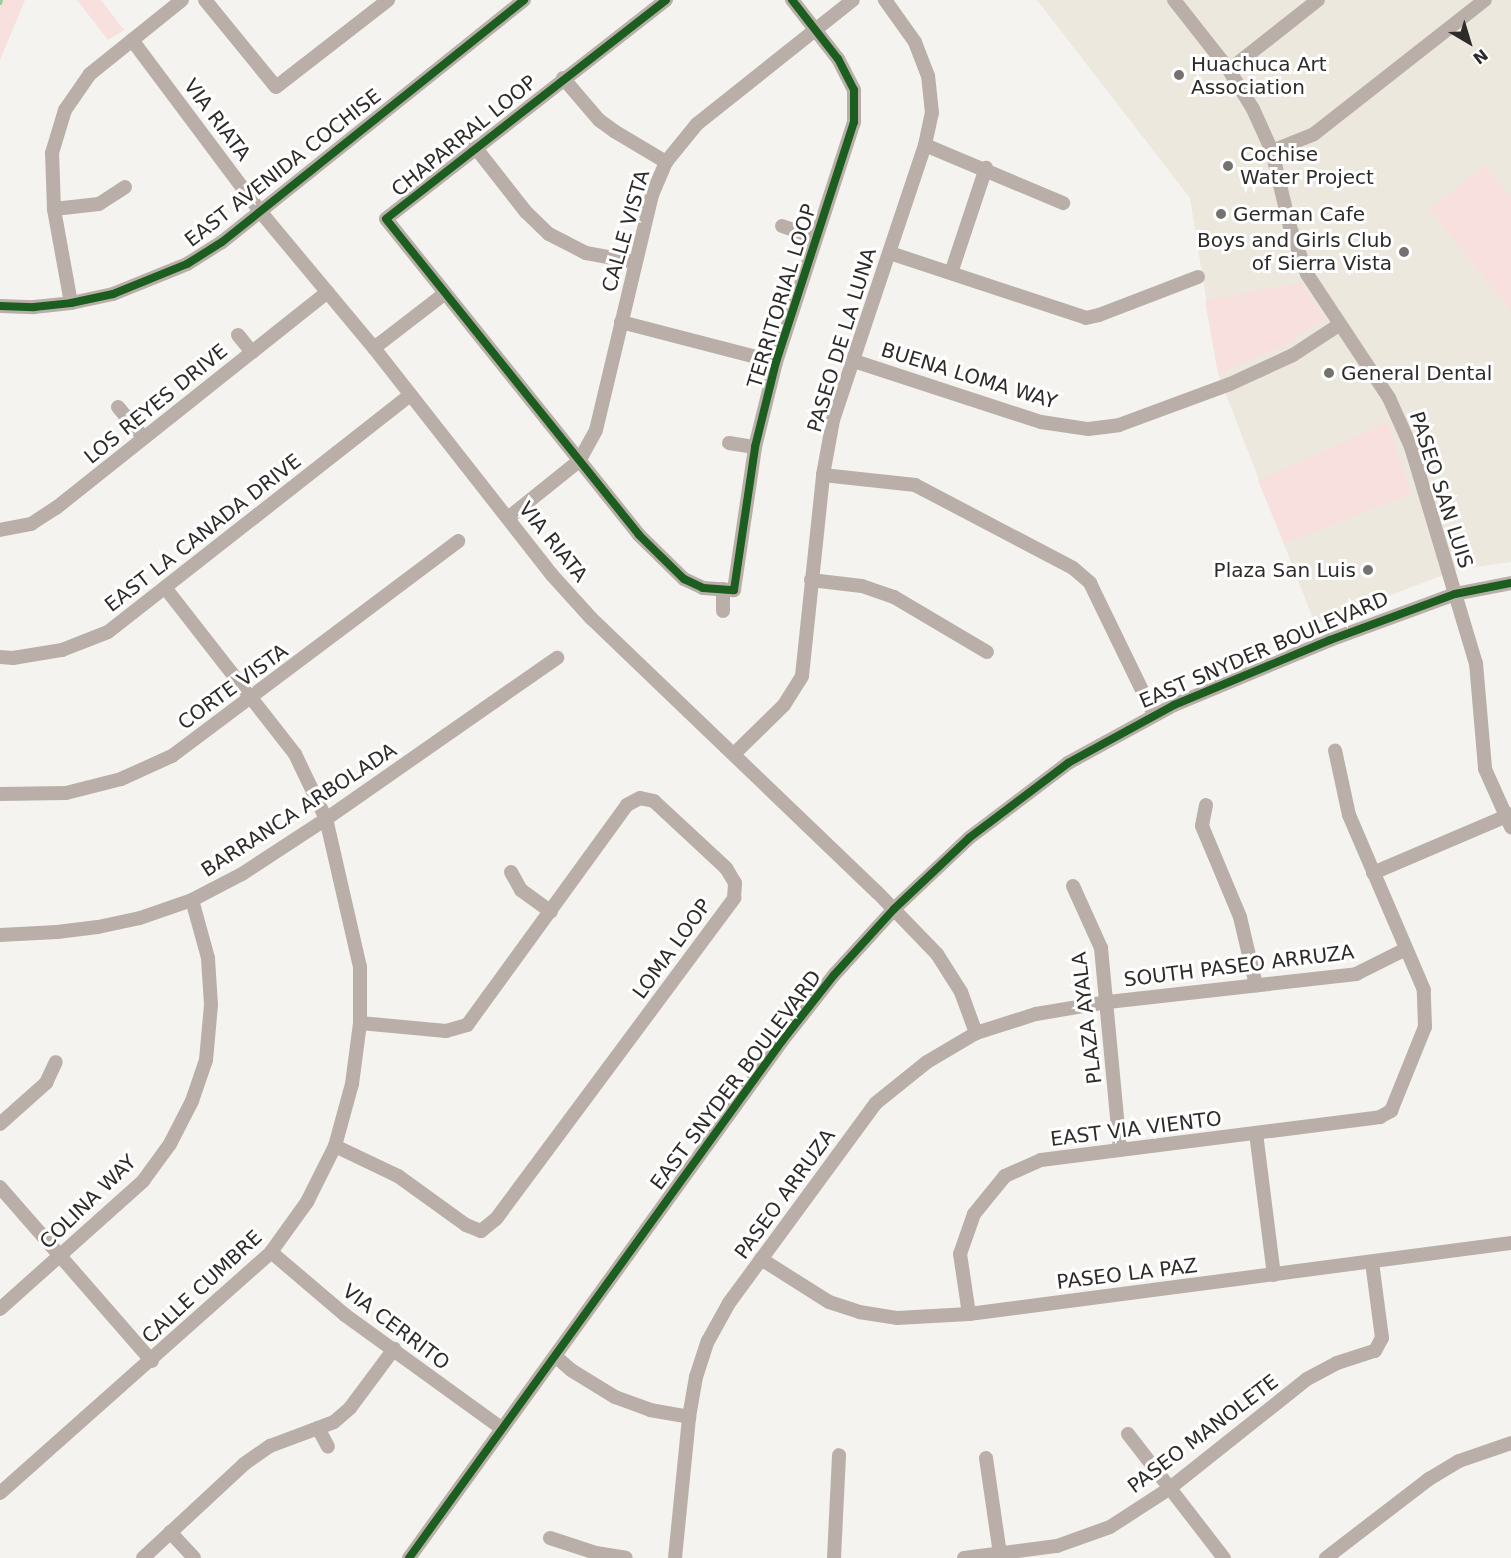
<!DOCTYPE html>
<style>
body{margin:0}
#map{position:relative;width:1511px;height:1558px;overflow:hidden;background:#f5f3ef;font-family:"DejaVu Sans",sans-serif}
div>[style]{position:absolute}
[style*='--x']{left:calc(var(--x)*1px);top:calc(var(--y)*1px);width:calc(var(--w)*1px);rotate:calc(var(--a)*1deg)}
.built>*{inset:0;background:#ede8de}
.green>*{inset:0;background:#f8e0de}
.stream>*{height:3px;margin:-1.5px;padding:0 1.5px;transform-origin:1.5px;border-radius:1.5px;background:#99cca1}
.minor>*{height:14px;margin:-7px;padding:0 7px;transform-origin:7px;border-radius:7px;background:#baafa8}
.cycleway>*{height:8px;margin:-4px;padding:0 4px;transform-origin:4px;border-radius:4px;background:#1b5e20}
.dots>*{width:16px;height:16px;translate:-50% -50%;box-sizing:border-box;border:3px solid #fff;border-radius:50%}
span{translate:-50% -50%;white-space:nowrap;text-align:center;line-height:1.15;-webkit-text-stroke:6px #fff;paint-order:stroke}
.poi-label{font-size:20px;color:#2e2c2a}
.left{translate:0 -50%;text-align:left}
.right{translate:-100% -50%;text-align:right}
.street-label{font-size:20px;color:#2e2c2a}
.north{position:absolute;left:1439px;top:12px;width:60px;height:60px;-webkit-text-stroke:4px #fff;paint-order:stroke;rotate:142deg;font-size:16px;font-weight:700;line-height:24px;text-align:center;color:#2e2c2a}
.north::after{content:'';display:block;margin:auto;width:21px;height:27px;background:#2e2c2a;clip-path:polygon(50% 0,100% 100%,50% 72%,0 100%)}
</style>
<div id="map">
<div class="built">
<div style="clip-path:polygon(1037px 0,1511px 0,1511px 562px,1459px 569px,1315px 624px,1218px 374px,1190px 198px)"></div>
</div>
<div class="green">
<div style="clip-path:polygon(0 0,25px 0,0 60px)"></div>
<div style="clip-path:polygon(77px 0,101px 0,124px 30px,108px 40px)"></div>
<div style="clip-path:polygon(1485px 165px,1511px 198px,1511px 311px,1429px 209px)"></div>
<div style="clip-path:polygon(1301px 282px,1325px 318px,1284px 346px,1218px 374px,1205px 301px)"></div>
<div style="clip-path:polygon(1388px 422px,1411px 494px,1284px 544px,1258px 480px)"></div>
</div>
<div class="stream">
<div style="--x:0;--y:3;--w:3;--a:-72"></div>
</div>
<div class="minor">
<div style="--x:205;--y:0;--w:112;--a:50.8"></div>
<div style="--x:276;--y:87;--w:142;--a:-37.8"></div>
<div style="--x:666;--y:0;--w:355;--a:142"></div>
<div style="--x:386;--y:219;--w:405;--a:51.3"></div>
<div style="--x:639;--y:535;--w:63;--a:44.4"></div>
<div style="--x:684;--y:579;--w:21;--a:25"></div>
<div style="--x:703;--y:588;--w:31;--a:4"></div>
<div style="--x:734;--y:590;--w:145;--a:-81.6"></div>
<div style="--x:755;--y:447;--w:88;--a:-76.1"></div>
<div style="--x:776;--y:362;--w:252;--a:-72"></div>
<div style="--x:854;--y:122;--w:32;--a:-90"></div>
<div style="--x:854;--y:90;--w:35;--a:-117"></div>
<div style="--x:838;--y:59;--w:75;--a:-127.9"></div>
<div style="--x:1174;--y:0;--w:89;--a:51.8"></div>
<div style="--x:1229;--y:70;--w:46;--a:58.4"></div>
<div style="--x:1253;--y:109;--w:46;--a:65.7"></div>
<div style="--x:1272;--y:151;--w:78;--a:76.7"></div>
<div style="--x:1290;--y:227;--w:50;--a:70.1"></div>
<div style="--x:1307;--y:274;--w:149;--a:56.5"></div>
<div style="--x:1389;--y:398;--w:54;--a:65.8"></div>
<div style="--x:1411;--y:447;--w:226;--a:73.3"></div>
<div style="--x:1476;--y:663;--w:106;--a:85.1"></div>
<div style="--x:1485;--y:769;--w:64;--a:65.9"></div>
<div style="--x:132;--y:40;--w:212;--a:53.2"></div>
<div style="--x:259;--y:210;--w:180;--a:50.2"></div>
<div style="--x:374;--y:348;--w:288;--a:51.9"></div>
<div style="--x:552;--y:575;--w:58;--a:47.8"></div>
<div style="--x:591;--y:618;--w:396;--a:43.8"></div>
<div style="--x:877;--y:892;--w:86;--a:45.9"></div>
<div style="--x:937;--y:954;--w:45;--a:57.7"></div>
<div style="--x:961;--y:992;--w:44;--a:69.9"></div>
<div style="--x:1229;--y:70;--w:113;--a:-38.2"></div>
<div style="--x:563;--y:78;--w:55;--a:49.4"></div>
<div style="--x:599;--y:120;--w:19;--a:36"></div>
<div style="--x:614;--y:131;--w:61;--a:30.8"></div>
<div style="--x:925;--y:145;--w:150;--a:22.8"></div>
<div style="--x:475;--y:147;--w:83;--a:51.9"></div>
<div style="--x:526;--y:212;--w:32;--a:44"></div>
<div style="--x:549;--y:234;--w:42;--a:27.2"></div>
<div style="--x:586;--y:253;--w:50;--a:10.4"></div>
<div style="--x:1272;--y:151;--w:45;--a:-22"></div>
<div style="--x:1314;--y:134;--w:217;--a:-38.1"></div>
<div style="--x:54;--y:209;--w:45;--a:-6.3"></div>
<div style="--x:99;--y:204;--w:31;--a:-33"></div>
<div style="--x:782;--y:226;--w:36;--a:19"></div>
<div style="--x:890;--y:253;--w:206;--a:18.3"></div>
<div style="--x:1086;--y:318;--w:13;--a:-13"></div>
<div style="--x:1099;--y:315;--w:106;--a:-21"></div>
<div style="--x:951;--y:273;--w:111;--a:-71.6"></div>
<div style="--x:71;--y:303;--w:96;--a:-100.3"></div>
<div style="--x:54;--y:209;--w:56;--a:-92"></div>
<div style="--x:52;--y:153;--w:45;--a:-73.2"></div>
<div style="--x:65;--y:110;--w:44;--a:-55.2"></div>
<div style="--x:90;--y:74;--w:118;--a:-38.8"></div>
<div style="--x:0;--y:306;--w:34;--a:2"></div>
<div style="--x:34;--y:307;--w:37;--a:-6"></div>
<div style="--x:71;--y:303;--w:43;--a:-12.1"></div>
<div style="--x:113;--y:294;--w:80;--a:-22.1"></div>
<div style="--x:187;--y:264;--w:41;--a:-32.2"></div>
<div style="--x:222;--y:242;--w:387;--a:-38.7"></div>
<div style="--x:621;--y:322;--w:160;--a:14.5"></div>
<div style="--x:238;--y:335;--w:22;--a:51"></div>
<div style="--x:374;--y:348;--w:88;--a:-37.6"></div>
<div style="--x:854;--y:361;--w:197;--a:18.1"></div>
<div style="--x:1041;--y:422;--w:48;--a:8.5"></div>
<div style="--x:1088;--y:429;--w:31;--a:-7"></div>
<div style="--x:1119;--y:425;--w:118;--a:-20.3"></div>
<div style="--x:1230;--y:384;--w:69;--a:-24.7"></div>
<div style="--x:1293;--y:355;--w:55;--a:-33.1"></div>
<div style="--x:118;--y:407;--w:40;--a:50"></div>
<div style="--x:729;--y:443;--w:26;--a:9"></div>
<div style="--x:823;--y:475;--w:93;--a:6.2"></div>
<div style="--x:915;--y:485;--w:178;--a:27.7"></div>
<div style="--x:1073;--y:568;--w:23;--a:41"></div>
<div style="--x:1090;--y:583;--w:147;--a:64.1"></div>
<div style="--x:508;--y:518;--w:91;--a:-38.8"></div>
<div style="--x:579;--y:461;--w:35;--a:-61"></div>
<div style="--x:596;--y:430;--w:242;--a:-76.6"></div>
<div style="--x:652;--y:195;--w:36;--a:-67"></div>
<div style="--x:666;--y:162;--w:49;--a:-50.8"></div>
<div style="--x:697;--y:124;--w:199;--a:-38.5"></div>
<div style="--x:0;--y:530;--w:32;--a:-11"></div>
<div style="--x:31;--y:524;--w:30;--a:-33"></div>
<div style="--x:56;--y:508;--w:347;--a:-38.5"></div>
<div style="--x:811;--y:580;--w:51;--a:6.7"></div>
<div style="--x:862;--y:586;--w:34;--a:19"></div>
<div style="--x:894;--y:597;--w:108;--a:30.6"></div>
<div style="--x:723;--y:611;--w:22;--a:-90"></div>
<div style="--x:0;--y:657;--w:13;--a:4"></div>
<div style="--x:13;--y:658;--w:50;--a:-9.3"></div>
<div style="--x:62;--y:650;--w:49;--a:-21.4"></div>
<div style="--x:108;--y:632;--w:384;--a:-38.1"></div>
<div style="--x:734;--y:754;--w:70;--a:-44.4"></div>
<div style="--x:784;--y:705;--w:34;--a:-58"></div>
<div style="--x:802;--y:676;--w:202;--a:-84"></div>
<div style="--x:823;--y:475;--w:56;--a:-79.7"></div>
<div style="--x:833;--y:420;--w:290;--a:-71.5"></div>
<div style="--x:925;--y:145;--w:33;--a:-78"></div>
<div style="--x:932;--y:113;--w:37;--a:-96"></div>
<div style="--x:928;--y:76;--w:36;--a:-111"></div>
<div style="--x:915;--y:42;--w:52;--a:-125.5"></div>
<div style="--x:0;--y:794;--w:66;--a:-0.9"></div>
<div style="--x:66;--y:793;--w:57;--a:-14.3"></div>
<div style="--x:121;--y:779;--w:56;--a:-24.3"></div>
<div style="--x:172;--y:756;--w:358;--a:-36.9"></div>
<div style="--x:1206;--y:805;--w:21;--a:101"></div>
<div style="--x:1202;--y:826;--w:99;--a:67.3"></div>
<div style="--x:1240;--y:917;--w:70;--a:76.8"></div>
<div style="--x:511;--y:872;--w:21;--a:61"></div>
<div style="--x:521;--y:890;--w:37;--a:36"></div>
<div style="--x:1373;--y:873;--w:150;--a:-23.1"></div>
<div style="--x:1073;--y:886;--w:68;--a:65.7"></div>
<div style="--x:1101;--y:948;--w:203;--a:84.6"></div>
<div style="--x:0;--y:935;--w:57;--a:-3"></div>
<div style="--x:57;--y:932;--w:41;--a:-7"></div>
<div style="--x:98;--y:927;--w:43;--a:-12.1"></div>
<div style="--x:140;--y:918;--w:55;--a:-19.1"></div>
<div style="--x:192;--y:900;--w:56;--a:-27.5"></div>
<div style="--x:242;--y:874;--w:100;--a:-33.2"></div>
<div style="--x:326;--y:819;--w:282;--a:-34.9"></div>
<div style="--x:0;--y:1124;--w:62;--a:-41.7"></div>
<div style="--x:46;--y:1083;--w:23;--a:-65"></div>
<div style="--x:1256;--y:1133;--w:143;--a:82.8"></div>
<div style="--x:335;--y:1146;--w:70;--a:25.5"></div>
<div style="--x:398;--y:1176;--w:84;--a:35.8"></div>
<div style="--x:466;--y:1225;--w:16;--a:22"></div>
<div style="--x:481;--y:1231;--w:19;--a:-39"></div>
<div style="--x:496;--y:1219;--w:400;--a:-53.4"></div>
<div style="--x:734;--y:898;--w:15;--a:-86"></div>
<div style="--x:735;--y:883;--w:17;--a:-121"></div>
<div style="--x:726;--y:868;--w:98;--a:-137.1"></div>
<div style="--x:654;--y:801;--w:14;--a:-168"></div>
<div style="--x:640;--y:798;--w:15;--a:152"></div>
<div style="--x:627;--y:805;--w:272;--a:126"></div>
<div style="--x:467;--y:1025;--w:22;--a:164"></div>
<div style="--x:446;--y:1031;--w:86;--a:-174.7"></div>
<div style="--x:0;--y:1187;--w:231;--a:48.9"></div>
<div style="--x:271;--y:1252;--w:97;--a:40.4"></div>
<div style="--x:345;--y:1315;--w:193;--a:35.9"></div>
<div style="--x:761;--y:1259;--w:80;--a:32.3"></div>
<div style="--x:829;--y:1302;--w:32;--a:18"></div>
<div style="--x:859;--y:1312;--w:38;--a:9"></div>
<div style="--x:897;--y:1318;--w:72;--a:-3.2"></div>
<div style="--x:969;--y:1314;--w:547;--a:-7.46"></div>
<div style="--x:0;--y:1309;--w:192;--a:-41.8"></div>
<div style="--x:143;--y:1181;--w:46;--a:-53.9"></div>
<div style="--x:170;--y:1144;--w:48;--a:-62.9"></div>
<div style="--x:192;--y:1101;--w:43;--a:-71.1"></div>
<div style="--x:206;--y:1060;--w:55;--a:-84.8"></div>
<div style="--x:211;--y:1005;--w:47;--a:-93.7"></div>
<div style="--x:208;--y:958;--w:60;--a:-105.4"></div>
<div style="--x:969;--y:1314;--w:61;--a:-98.5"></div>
<div style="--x:960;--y:1254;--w:42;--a:-70.7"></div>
<div style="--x:974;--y:1214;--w:49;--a:-50.8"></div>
<div style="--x:1005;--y:1176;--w:39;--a:-24"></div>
<div style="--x:1041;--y:1160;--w:342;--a:-7.2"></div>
<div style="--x:1380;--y:1117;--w:13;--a:-29"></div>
<div style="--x:1391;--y:1111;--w:91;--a:-68"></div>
<div style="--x:1425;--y:1027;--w:37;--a:-92"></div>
<div style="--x:1424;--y:990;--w:190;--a:-113.2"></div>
<div style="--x:1349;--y:815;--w:66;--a:-102.2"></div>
<div style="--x:555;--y:1356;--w:21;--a:41"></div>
<div style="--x:571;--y:1370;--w:52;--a:31.5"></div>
<div style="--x:615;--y:1397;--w:37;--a:20"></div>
<div style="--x:650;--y:1410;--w:40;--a:10"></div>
<div style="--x:318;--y:1428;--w:21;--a:62"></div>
<div style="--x:1128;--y:1434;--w:157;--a:52.3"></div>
<div style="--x:986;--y:1458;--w:97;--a:81.7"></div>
<div style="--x:0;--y:1493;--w:363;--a:-41.6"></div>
<div style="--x:271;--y:1252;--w:62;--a:-54.2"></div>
<div style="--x:307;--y:1202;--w:63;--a:-63.4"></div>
<div style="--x:335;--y:1146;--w:64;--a:-74.7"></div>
<div style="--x:352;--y:1084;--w:62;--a:-82.5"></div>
<div style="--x:360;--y:1023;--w:56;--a:-90"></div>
<div style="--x:360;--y:967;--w:152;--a:-102.9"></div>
<div style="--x:326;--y:819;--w:72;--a:-115.5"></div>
<div style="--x:295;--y:754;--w:209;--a:-128"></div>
<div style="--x:170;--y:1532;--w:35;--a:47"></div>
<div style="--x:550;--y:1538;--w:48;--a:18.1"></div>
<div style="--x:596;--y:1553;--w:30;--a:9"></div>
<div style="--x:143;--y:1558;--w:138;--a:-42.9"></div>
<div style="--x:244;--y:1464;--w:32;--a:-35"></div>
<div style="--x:270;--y:1446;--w:68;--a:-20.6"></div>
<div style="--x:334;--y:1422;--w:21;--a:-41"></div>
<div style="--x:350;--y:1408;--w:74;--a:-53.3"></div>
<div style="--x:409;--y:1558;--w:638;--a:-54.19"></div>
<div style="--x:782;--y:1041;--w:84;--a:-51.8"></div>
<div style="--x:834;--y:975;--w:89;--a:-47.7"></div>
<div style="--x:894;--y:909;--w:103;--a:-43.4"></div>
<div style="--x:969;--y:838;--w:124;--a:-37.1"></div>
<div style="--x:1068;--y:763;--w:121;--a:-28.7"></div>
<div style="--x:1174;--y:705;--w:169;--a:-22.6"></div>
<div style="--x:1330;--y:640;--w:133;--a:-20.2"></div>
<div style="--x:1455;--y:594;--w:57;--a:-11.1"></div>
<div style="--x:675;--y:1558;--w:142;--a:-84.3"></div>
<div style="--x:689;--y:1417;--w:41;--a:-80.1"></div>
<div style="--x:696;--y:1377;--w:38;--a:-72"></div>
<div style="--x:708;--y:1341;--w:43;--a:-61.1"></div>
<div style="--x:729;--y:1303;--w:248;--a:-53.7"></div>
<div style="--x:876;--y:1103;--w:65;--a:-38.8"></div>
<div style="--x:927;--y:1062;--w:57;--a:-30.6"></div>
<div style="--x:976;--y:1033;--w:63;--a:-17.6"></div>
<div style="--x:1036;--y:1014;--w:73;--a:-9.5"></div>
<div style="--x:1108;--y:1002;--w:250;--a:-6.4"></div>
<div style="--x:1356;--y:974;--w:56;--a:-26.6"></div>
<div style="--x:834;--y:1558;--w:103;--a:-87.2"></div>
<div style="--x:964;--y:1558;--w:94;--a:-7.4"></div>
<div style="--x:1057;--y:1546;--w:56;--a:-19.7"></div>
<div style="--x:1110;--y:1527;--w:72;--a:-33"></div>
<div style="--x:1170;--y:1488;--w:175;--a:-38.5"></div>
<div style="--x:1307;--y:1379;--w:34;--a:-28"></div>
<div style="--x:1337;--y:1363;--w:40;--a:-18"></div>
<div style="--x:1375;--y:1351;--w:15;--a:-62"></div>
<div style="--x:1382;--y:1338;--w:77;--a:-97.5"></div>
<div style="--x:1326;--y:1558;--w:130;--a:-37.5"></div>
<div style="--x:1429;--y:1479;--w:35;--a:-31"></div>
<div style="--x:1459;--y:1461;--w:55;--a:-19.1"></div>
</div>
<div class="cycleway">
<div style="--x:666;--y:0;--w:355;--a:142"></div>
<div style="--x:386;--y:219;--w:405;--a:51.3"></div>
<div style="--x:639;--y:535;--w:63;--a:44.4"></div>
<div style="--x:684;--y:579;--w:21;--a:25"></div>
<div style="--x:703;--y:588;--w:31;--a:4"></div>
<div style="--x:734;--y:590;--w:145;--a:-81.6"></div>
<div style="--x:755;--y:447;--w:88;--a:-76.1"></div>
<div style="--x:776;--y:362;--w:252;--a:-72"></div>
<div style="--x:854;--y:122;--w:32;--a:-90"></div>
<div style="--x:854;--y:90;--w:35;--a:-117"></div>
<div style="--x:838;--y:59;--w:75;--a:-127.9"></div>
<div style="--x:0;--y:306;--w:34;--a:2"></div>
<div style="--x:34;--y:307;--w:37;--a:-6"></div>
<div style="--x:71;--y:303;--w:43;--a:-12.1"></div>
<div style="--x:113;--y:294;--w:80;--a:-22.1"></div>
<div style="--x:187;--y:264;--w:41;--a:-32.2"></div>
<div style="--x:222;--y:242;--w:387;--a:-38.7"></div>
<div style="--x:409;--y:1558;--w:638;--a:-54.19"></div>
<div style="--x:782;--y:1041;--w:84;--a:-51.8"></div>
<div style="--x:834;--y:975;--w:89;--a:-47.7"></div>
<div style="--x:894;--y:909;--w:103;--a:-43.4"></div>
<div style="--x:969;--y:838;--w:124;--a:-37.1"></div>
<div style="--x:1068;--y:763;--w:121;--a:-28.7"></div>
<div style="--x:1174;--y:705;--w:169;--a:-22.6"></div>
<div style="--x:1330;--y:640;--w:133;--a:-20.2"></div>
<div style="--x:1455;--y:594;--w:57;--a:-11.1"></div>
</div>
<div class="dots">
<div style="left:1179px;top:75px;background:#74726f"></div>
<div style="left:1228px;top:166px;background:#74726f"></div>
<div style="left:1221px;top:214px;background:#74726f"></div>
<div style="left:1404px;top:252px;background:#74726f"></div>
<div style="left:1329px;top:373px;background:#74726f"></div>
<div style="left:1368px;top:570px;background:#74726f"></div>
</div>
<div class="poi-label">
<span class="left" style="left:1191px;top:76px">Huachuca Art<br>Association</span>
<span class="left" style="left:1240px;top:166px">Cochise<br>Water Project</span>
<span class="left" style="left:1233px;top:214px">German Cafe</span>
<span class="right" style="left:1392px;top:252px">Boys and Girls Club<br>of Sierra Vista</span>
<span class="left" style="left:1341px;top:373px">General Dental</span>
<span class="right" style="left:1356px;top:570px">Plaza San Luis</span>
</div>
<div class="street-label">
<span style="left:217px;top:120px;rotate:53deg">VIA RIATA</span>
<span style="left:464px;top:136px;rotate:-39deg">CHAPARRAL LOOP</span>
<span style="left:283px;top:168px;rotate:-38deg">EAST AVENIDA COCHISE</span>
<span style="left:626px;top:231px;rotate:-74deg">CALLE VISTA</span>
<span style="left:782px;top:296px;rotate:-73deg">TERRITORIAL LOOP</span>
<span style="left:842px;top:340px;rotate:-73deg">PASEO DE LA LUNA</span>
<span style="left:969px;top:376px;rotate:17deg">BUENA LOMA WAY</span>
<span style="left:156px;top:404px;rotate:-39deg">LOS REYES DRIVE</span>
<span style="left:1441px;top:490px;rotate:72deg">PASEO SAN LUIS</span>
<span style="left:203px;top:533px;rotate:-38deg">EAST LA CANADA DRIVE</span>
<span style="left:553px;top:542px;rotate:51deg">VIA RIATA</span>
<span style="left:1264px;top:650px;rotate:-23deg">EAST SNYDER BOULEVARD</span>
<span style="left:233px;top:687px;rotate:-36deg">CORTE VISTA</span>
<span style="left:299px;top:810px;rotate:-33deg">BARRANCA ARBOLADA</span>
<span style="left:672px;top:949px;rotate:-54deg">LOMA LOOP</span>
<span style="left:1239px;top:966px;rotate:-7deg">SOUTH PASEO ARRUZA</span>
<span style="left:1087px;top:1018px;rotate:-97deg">PLAZA AYALA</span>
<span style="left:736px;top:1080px;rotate:-53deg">EAST SNYDER BOULEVARD</span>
<span style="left:1136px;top:1129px;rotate:-7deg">EAST VIA VIENTO</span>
<span style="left:785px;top:1194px;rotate:-54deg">PASEO ARRUZA</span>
<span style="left:88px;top:1202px;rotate:-44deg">COLINA WAY</span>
<span style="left:1127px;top:1274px;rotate:-7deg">PASEO LA PAZ</span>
<span style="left:202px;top:1287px;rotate:-43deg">CALLE CUMBRE</span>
<span style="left:396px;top:1327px;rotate:37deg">VIA CERRITO</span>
<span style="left:1203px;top:1434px;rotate:-37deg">PASEO MANOLETE</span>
</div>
<div class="north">N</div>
</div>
